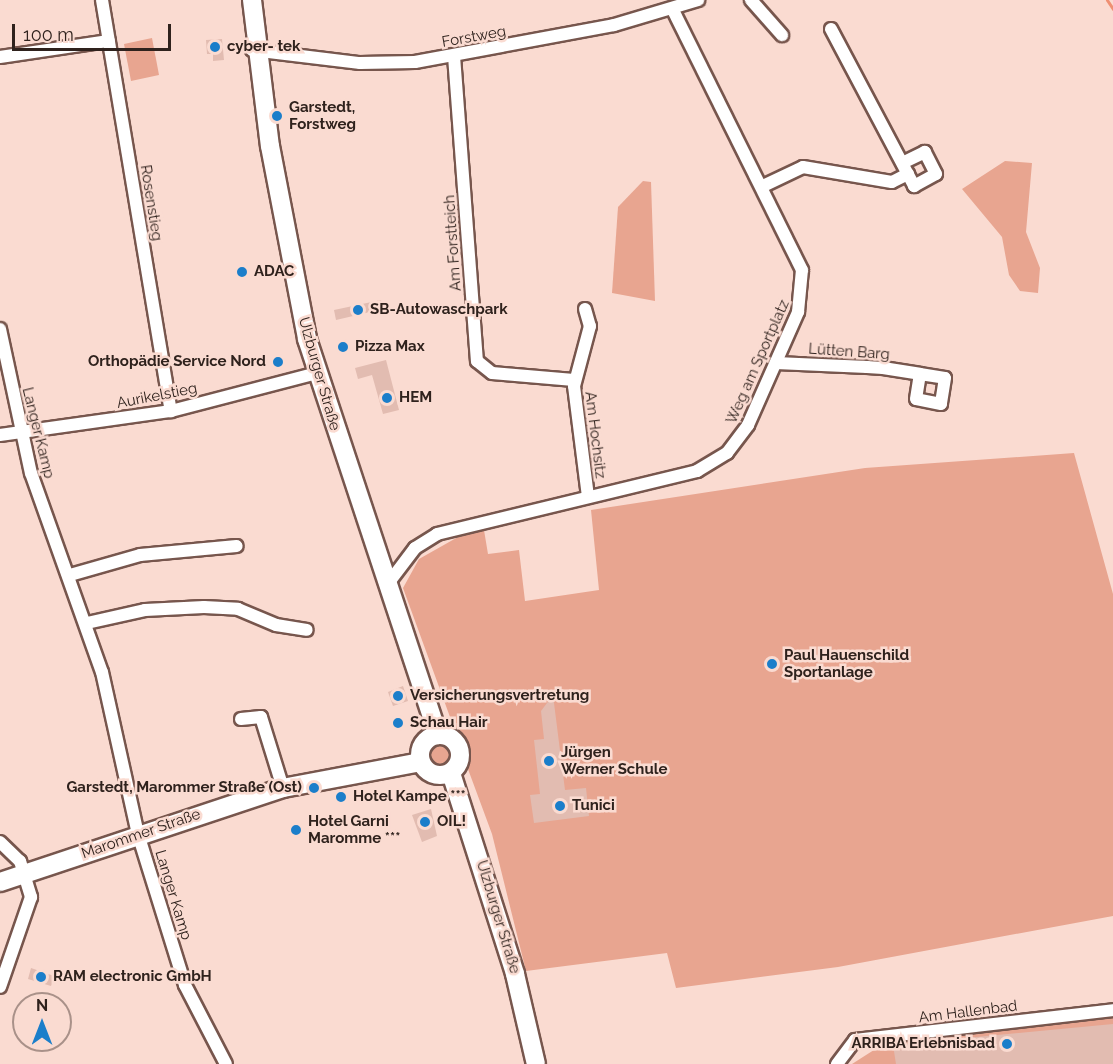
<!DOCTYPE html>
<meta charset="utf-8">
<style>
body{margin:0}
#map{position:relative;width:1113px;height:1064px;overflow:hidden;background:#fadbd1;font-family:Raleway,sans-serif}
div>[style]{position:absolute}
[style*='--x']{left:calc(var(--x)*1px);top:calc(var(--y)*1px);width:calc(var(--w)*1px);rotate:calc(var(--a)*1deg)}
.green>*{inset:0;background:#e8a590}
.round{border-radius:50%}
.stream>*{height:3px;margin:-1.5px;padding:0 1.5px;transform-origin:1.5px;border-radius:1.5px;background:#ef9073}
.building>*{inset:0;background:#e2bcb1}
.roads{filter:drop-shadow(2px 0 #77564d) drop-shadow(-2px 0 #77564d) drop-shadow(0 2px #77564d) drop-shadow(0 -2px #77564d)}
.street>*{height:12px;margin:-6px;padding:0 6px;transform-origin:6px;border-radius:6px;background:#fff}
.secondary>*{height:18px;margin:-9px;padding:0 9px;transform-origin:9px;border-radius:9px;background:#fff}
.secondary>.ring{margin:-9px;padding:0;box-sizing:content-box;background:none;border:18px solid #fff;border-radius:50%}
.dots>*{width:16px;height:16px;translate:-50% -50%;box-sizing:border-box;border:3px solid #fadbd1;border-radius:50%}
span{translate:-50% -50%;white-space:nowrap;text-align:center;line-height:1.15;-webkit-text-stroke:5px #fadbd1;paint-order:stroke}
.street-label{font-size:15px;color:#2f221d}
.poi-label{font-size:15px;color:#2f221d;font-weight:700}
.left{translate:0 -50%;text-align:left}
.right{translate:-100% -50%;text-align:right}
.north{position:absolute;left:12px;top:992px;width:60px;height:60px;box-sizing:border-box;background:#fadbd1;border:2px solid #a99189;border-radius:50%;rotate:0deg;font-size:16px;font-weight:700;line-height:24px;text-align:center;color:#2f221d}
.north::after{content:'';display:block;margin:auto;width:21px;height:27px;background:#1b7eca;clip-path:polygon(50% 0,100% 100%,50% 72%,0 100%)}
.scale{position:absolute;left:12px;top:24px;width:159px;height:27px;box-sizing:border-box;border:3px solid #2f221d;border-top:0;padding-left:8px;font-size:18px;line-height:21px;white-space:nowrap;color:#2f221d;-webkit-text-stroke:4px #fadbd1;paint-order:stroke}
</style>
<div id="map">
<div class="green">
<div style="clip-path:polygon(152px 38px,159px 75px,131px 81px,124px 44px)"></div>
<div style="clip-path:polygon(1005px 161px,1032px 163px,1026px 232px,1040px 268px,1038px 293px,1020px 291px,1009px 275px,1002px 237px,962px 189px)"></div>
<div style="clip-path:polygon(643px 181px,651px 182px,655px 301px,612px 293px,618px 207px)"></div>
<div style="clip-path:polygon(1074px 453px,1113px 594px,1113px 916px,838px 967px,676px 988px,667px 953px,526px 971px,492px 834px,465px 761px,465px 743px,454px 728px,403px 588px,419px 559px,458px 537px,484px 530px,488px 554px,519px 550px,525px 601px,599px 590px,591px 510px,865px 468px)"></div>
<div class="round" style="left:428px;top:743px;width:24px;height:24px"></div>
<div style="clip-path:polygon(1113px 1013px,1113px 1064px,852px 1064px,888px 1041px)"></div>
</div>
<div class="stream">
<div style="--x:1107;--y:0;--w:11;--a:56"></div>
</div>
<div class="building">
<div style="clip-path:polygon(222px 39px,224px 60px,213px 61px,213px 54px,207px 54px,206px 40px)"></div>
<div style="clip-path:polygon(381px 300px,383px 309px,336px 320px,334px 310px)"></div>
<div style="clip-path:polygon(386px 360px,399px 410px,383px 414px,372px 375px,358px 379px,355px 368px)"></div>
<div style="clip-path:polygon(403px 686px,408px 701px,393px 706px,388px 692px)"></div>
<div style="clip-path:polygon(553px 695px,565px 790px,586px 788px,589px 816px,534px 823px,530px 795px,540px 794px,534px 740px,544px 739px,541px 711px)"></div>
<div style="clip-path:polygon(431px 809px,437px 836px,422px 842px,412px 815px)"></div>
<div style="clip-path:polygon(31px 968px,54px 976px,51px 986px,28px 979px)"></div>
<div style="clip-path:polygon(1113px 1024px,1113px 1064px,896px 1064px,893px 1045px)"></div>
</div>
<div class="roads">
<div class="street">
<div style="--x:102;--y:0;--w:417;--a:80.5"></div>
<div style="--x:751;--y:0;--w:47;--a:48.5"></div>
<div style="--x:831;--y:29;--w:178;--a:62.1"></div>
<div style="--x:914;--y:186;--w:25;--a:-29"></div>
<div style="--x:936;--y:174;--w:25;--a:-117"></div>
<div style="--x:925;--y:152;--w:25;--a:154"></div>
<div style="--x:252;--y:50;--w:109;--a:6.9"></div>
<div style="--x:360;--y:63;--w:55;--a:-1"></div>
<div style="--x:415;--y:62;--w:202;--a:-10.5"></div>
<div style="--x:614;--y:25;--w:88;--a:-16.6"></div>
<div style="--x:454;--y:56;--w:306;--a:85.7"></div>
<div style="--x:477;--y:361;--w:19;--a:39"></div>
<div style="--x:492;--y:373;--w:82;--a:4.9"></div>
<div style="--x:0;--y:57;--w:110;--a:-8.4"></div>
<div style="--x:763;--y:186;--w:44;--a:-25.4"></div>
<div style="--x:803;--y:167;--w:90;--a:9.6"></div>
<div style="--x:892;--y:182;--w:18;--a:-27"></div>
<div style="--x:585;--y:309;--w:18;--a:74"></div>
<div style="--x:590;--y:326;--w:62;--a:104.9"></div>
<div style="--x:574;--y:386;--w:112;--a:82.8"></div>
<div style="--x:0;--y:329;--w:147;--a:77.9"></div>
<div style="--x:31;--y:473;--w:211;--a:70.4"></div>
<div style="--x:102;--y:672;--w:166;--a:77.5"></div>
<div style="--x:138;--y:834;--w:158;--a:72.7"></div>
<div style="--x:185;--y:985;--w:89;--a:62.6"></div>
<div style="--x:776;--y:363;--w:91;--a:2.5"></div>
<div style="--x:867;--y:367;--w:16;--a:4"></div>
<div style="--x:883;--y:368;--w:37;--a:9"></div>
<div style="--x:920;--y:374;--w:25;--a:9"></div>
<div style="--x:945;--y:378;--w:26;--a:99"></div>
<div style="--x:941;--y:404;--w:25;--a:-169"></div>
<div style="--x:916;--y:399;--w:25;--a:-81"></div>
<div style="--x:0;--y:435;--w:173;--a:-8"></div>
<div style="--x:171;--y:411;--w:151;--a:-14.6"></div>
<div style="--x:70;--y:575;--w:73;--a:-15.9"></div>
<div style="--x:140;--y:555;--w:97;--a:-5.3"></div>
<div style="--x:390;--y:581;--w:41;--a:-52.9"></div>
<div style="--x:415;--y:548;--w:26;--a:-32"></div>
<div style="--x:437;--y:534;--w:268;--a:-13.6"></div>
<div style="--x:697;--y:471;--w:35;--a:-31"></div>
<div style="--x:727;--y:453;--w:35;--a:-53"></div>
<div style="--x:748;--y:425;--w:124;--a:-66.1"></div>
<div style="--x:798;--y:312;--w:42;--a:-84.6"></div>
<div style="--x:802;--y:270;--w:290;--a:-116.4"></div>
<div style="--x:87;--y:623;--w:59;--a:-12.6"></div>
<div style="--x:145;--y:610;--w:59;--a:-2.9"></div>
<div style="--x:204;--y:607;--w:34;--a:3"></div>
<div style="--x:238;--y:609;--w:41;--a:22.8"></div>
<div style="--x:276;--y:625;--w:31;--a:9"></div>
<div style="--x:241;--y:719;--w:20;--a:-6"></div>
<div style="--x:261;--y:717;--w:74;--a:72.8"></div>
<div style="--x:0;--y:842;--w:28;--a:44"></div>
<div style="--x:20;--y:861;--w:38;--a:73"></div>
<div style="--x:31;--y:897;--w:95;--a:109"></div>
<div style="--x:837;--y:1064;--w:30;--a:-53"></div>
<div style="--x:855;--y:1040;--w:260;--a:-6.6"></div>
</div>
<div class="secondary">
<div style="--x:252;--y:0;--w:147;--a:83"></div>
<div style="--x:270;--y:146;--w:197;--a:79.1"></div>
<div style="--x:307;--y:339;--w:417;--a:71.7"></div>
<div class="ring" style="left:420px;top:735px;width:22px;height:22px"></div>
<div style="--x:451;--y:773;--w:211;--a:72.3"></div>
<div style="--x:515;--y:974;--w:92;--a:76.9"></div>
<div style="--x:0;--y:882;--w:298;--a:-18.4"></div>
<div style="--x:283;--y:788;--w:140;--a:-10.7"></div>
</div>
</div>
<div class="dots">
<div style="left:215px;top:47px;background:#1b7eca"></div>
<div style="left:277px;top:116px;background:#1b7eca"></div>
<div style="left:242px;top:272px;background:#1b7eca"></div>
<div style="left:358px;top:310px;background:#1b7eca"></div>
<div style="left:343px;top:347px;background:#1b7eca"></div>
<div style="left:278px;top:362px;background:#1b7eca"></div>
<div style="left:387px;top:398px;background:#1b7eca"></div>
<div style="left:772px;top:664px;background:#1b7eca"></div>
<div style="left:398px;top:696px;background:#1b7eca"></div>
<div style="left:398px;top:723px;background:#1b7eca"></div>
<div style="left:549px;top:761px;background:#1b7eca"></div>
<div style="left:314px;top:788px;background:#1b7eca"></div>
<div style="left:341px;top:797px;background:#1b7eca"></div>
<div style="left:560px;top:806px;background:#1b7eca"></div>
<div style="left:425px;top:822px;background:#1b7eca"></div>
<div style="left:296px;top:830px;background:#1b7eca"></div>
<div style="left:41px;top:977px;background:#1b7eca"></div>
<div style="left:1007px;top:1044px;background:#1b7eca"></div>
</div>
<div class="street-label">
<span style="left:474px;top:37px;rotate:-10deg">Forstweg</span>
<span style="left:151px;top:203px;rotate:81deg">Rosenstieg</span>
<span style="left:453px;top:243px;rotate:-94deg">Am Forstteich</span>
<span style="left:849px;top:352px;rotate:4deg">Lütten Barg</span>
<span style="left:758px;top:362px;rotate:-66deg">Weg am Sportplatz</span>
<span style="left:319px;top:374px;rotate:74deg">Ulzburger Straße</span>
<span style="left:157px;top:396px;rotate:-11deg">Aurikelstieg</span>
<span style="left:38px;top:433px;rotate:76deg">Langer Kamp</span>
<span style="left:595px;top:435px;rotate:83deg">Am Hochsitz</span>
<span style="left:141px;top:834px;rotate:-19deg">Marommer Straße</span>
<span style="left:173px;top:895px;rotate:73deg">Langer Kamp</span>
<span style="left:498px;top:917px;rotate:73deg">Ulzburger Straße</span>
<span style="left:968px;top:1012px;rotate:-7deg">Am Hallenbad</span>
</div>
<div class="poi-label">
<span class="left" style="left:227px;top:47px">cyber- tek</span>
<span class="left" style="left:289px;top:116px">Garstedt,<br>Forstweg</span>
<span class="left" style="left:254px;top:272px">ADAC</span>
<span class="left" style="left:370px;top:310px">SB-Autowaschpark</span>
<span class="left" style="left:355px;top:347px">Pizza Max</span>
<span class="right" style="left:266px;top:362px">Orthopädie Service Nord</span>
<span class="left" style="left:399px;top:398px">HEM</span>
<span class="left" style="left:784px;top:664px">Paul Hauenschild<br>Sportanlage</span>
<span class="left" style="left:410px;top:696px">Versicherungsvertretung</span>
<span class="left" style="left:410px;top:723px">Schau Hair</span>
<span class="left" style="left:561px;top:761px">Jürgen<br>Werner Schule</span>
<span class="right" style="left:302px;top:788px">Garstedt, Marommer Straße (Ost)</span>
<span class="left" style="left:353px;top:797px">Hotel Kampe ***</span>
<span class="left" style="left:572px;top:806px">Tunici</span>
<span class="left" style="left:308px;top:830px">Hotel Garni<br>Maromme ***</span>
<span class="left" style="left:437px;top:822px">OIL!</span>
<span class="left" style="left:53px;top:977px">RAM electronic GmbH</span>
<span class="right" style="left:995px;top:1044px">ARRIBA Erlebnisbad</span>
</div>
<div class="north">N</div>
<div class="scale">100 m</div>
</div>
